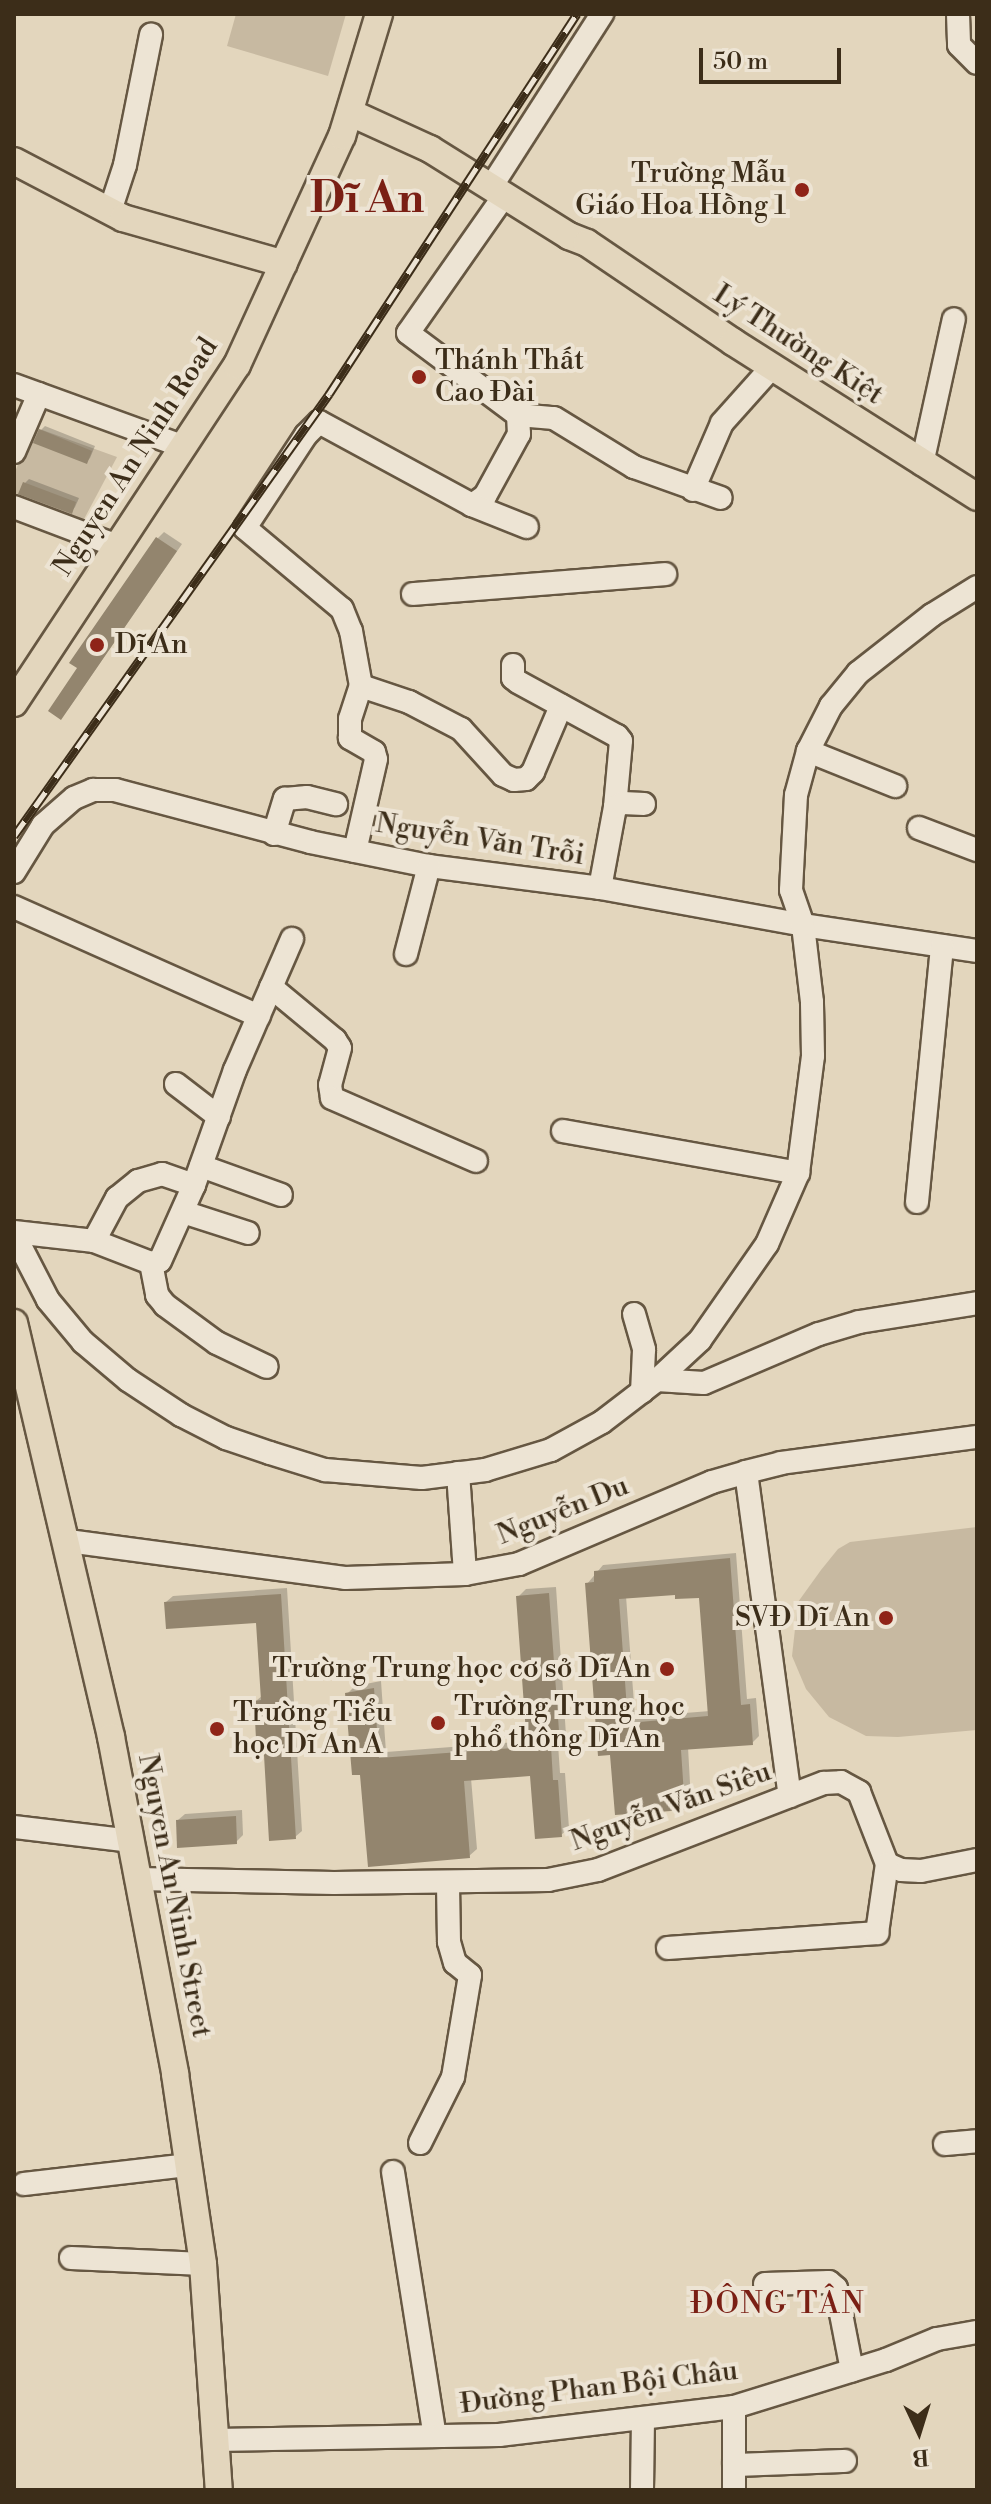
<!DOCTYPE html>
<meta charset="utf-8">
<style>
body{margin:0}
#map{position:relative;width:991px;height:2504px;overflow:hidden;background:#e3d6bd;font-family:"Libre Bodoni",serif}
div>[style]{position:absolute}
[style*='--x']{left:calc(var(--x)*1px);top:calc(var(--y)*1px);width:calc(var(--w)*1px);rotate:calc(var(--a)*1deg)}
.green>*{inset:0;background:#c7b9a1}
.shadow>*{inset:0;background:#0003}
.building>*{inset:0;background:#93856e}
.roads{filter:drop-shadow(2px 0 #665742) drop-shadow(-2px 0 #665742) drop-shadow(0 2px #665742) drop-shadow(0 -2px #665742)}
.minor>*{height:22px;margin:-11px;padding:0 11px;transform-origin:11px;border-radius:11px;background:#ede4d4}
.major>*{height:26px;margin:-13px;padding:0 13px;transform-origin:13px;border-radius:13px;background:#e3d6bd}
.rail>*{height:9px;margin-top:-4.5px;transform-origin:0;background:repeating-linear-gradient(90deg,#ede4d4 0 18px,#3c2d19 0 36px);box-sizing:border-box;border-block:2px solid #3c2d19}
.dots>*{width:22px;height:22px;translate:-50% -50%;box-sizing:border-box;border:4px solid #ede4d4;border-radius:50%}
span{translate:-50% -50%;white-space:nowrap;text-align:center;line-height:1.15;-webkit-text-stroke:8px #ede4d4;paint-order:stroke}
.poi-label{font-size:28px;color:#3c2d19}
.right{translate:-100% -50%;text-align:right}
.left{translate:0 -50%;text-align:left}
.street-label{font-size:28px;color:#3c2d19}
.neighbourhood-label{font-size:30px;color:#7a1f14;letter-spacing:2px}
.town-label{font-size:44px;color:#7a1f14;font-weight:700}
.frame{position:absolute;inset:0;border:16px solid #3c2d19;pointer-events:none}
.north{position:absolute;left:879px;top:2392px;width:80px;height:80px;-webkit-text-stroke:6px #ede4d4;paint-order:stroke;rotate:176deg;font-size:22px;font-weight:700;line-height:32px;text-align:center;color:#3c2d19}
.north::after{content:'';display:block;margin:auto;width:28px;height:36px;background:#3c2d19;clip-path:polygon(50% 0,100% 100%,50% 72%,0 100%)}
.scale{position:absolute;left:699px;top:48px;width:142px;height:36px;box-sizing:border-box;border:4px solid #3c2d19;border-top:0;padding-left:10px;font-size:24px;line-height:28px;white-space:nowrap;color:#3c2d19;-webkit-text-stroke:6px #ede4d4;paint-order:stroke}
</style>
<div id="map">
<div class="green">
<div style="clip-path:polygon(236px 14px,346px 14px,328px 76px,227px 46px)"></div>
<div style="clip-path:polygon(34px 427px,117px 457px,83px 521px,14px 494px,14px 474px)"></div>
<div style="clip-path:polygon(977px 1527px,977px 1730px,898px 1737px,866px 1736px,829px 1717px,806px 1689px,792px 1656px,798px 1602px,821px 1570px,838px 1549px,850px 1542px)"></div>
</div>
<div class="shadow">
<div style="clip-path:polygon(45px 426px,95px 446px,90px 458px,86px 462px,41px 430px)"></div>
<div style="clip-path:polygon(29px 479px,79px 498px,75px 507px,71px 512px,25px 483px)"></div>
<div style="clip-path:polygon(164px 532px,182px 544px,67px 711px,158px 538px)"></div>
<div style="clip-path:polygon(evenodd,736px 1553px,747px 1699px,756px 1698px,759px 1736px,752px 1743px,688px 1747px,691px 1801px,685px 1808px,612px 1753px,587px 1584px,603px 1565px,736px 1553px,677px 1592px,701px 1596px,710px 1711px,635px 1717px,626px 1596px,677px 1592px)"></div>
<div style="clip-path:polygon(556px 1587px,566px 1735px,558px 1744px,560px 1773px,565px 1773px,569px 1828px,561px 1835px,532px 1774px,471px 1778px,477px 1849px,469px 1856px,362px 1773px,347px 1694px,355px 1686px,381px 1681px,386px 1752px,528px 1741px,518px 1597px,526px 1589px)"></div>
<div style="clip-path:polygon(287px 1588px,302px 1831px,295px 1837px,256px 1701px,263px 1695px,258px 1621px,166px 1602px,173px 1596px)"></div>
<div style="clip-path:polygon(242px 1810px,243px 1835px,236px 1842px,178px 1820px,185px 1814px)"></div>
</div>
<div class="building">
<div style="clip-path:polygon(39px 429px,92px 451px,87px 464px,33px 443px)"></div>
<div style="clip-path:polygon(23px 482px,76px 502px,72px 514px,18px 494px)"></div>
<div style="clip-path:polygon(156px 537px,177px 551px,61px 720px,48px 711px,77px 668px,69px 663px)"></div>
<div style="clip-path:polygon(evenodd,730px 1558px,741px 1705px,750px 1704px,753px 1745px,681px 1750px,685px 1810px,615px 1815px,610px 1755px,598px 1756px,585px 1583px,594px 1582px,594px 1571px,730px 1558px,675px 1595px,675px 1599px,699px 1598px,708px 1716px,628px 1723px,619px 1599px,675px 1595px)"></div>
<div style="clip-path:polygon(549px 1593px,560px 1745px,551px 1746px,553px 1780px,558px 1780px,562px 1837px,535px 1839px,530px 1776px,464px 1781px,470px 1858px,368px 1867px,360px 1775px,352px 1775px,345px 1693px,374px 1688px,379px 1758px,527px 1747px,516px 1596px)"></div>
<div style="clip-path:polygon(281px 1594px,296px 1839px,269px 1841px,263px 1738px,256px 1739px,254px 1701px,261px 1700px,256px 1623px,166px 1629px,164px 1602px)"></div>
<div style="clip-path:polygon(236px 1816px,237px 1844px,177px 1848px,176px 1820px)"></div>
</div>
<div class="roads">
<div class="minor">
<div style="--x:958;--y:14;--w:31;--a:88"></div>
<div style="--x:959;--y:45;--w:25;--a:45"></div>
<div style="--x:491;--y:187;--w:206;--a:-57.3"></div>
<div style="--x:504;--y:196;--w:167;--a:125"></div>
<div style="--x:408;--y:333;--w:137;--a:36.7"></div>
<div style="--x:518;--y:415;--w:19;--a:87"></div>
<div style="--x:519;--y:434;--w:71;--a:118.7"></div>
<div style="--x:485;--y:496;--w:16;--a:145"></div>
<div style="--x:472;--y:505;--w:174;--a:-151.5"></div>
<div style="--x:319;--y:422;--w:18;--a:135"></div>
<div style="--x:306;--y:435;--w:111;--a:123.3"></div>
<div style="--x:245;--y:528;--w:126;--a:39.9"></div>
<div style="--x:342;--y:609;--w:24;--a:68"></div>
<div style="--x:351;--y:631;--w:56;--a:79.7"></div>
<div style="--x:361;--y:686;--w:51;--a:18.4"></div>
<div style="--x:409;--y:702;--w:59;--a:27.4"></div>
<div style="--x:461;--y:729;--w:62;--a:47.6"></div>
<div style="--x:503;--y:775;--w:12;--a:24"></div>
<div style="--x:514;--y:780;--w:12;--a:-5"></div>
<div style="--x:526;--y:779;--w:10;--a:-45"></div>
<div style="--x:533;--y:772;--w:72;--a:-67"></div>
<div style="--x:110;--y:211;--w:48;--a:-71.9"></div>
<div style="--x:125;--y:165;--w:133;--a:-78.7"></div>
<div style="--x:14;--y:385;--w:181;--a:20"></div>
<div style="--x:518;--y:415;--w:36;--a:5"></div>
<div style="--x:554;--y:418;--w:94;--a:31.5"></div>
<div style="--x:634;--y:467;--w:92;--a:19.6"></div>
<div style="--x:14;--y:452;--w:63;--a:-66.7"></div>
<div style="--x:922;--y:464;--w:148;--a:-77.6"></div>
<div style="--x:693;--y:490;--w:73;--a:-66.6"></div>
<div style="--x:722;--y:423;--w:75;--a:-48.2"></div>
<div style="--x:472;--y:505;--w:59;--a:21.8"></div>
<div style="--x:14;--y:507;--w:110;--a:20.7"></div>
<div style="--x:413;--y:594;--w:253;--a:-4.5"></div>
<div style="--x:513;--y:665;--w:13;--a:90"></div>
<div style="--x:513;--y:678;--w:6;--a:39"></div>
<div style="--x:518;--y:682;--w:113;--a:28.6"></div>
<div style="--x:617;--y:736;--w:6;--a:51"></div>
<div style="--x:621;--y:741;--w:66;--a:95.2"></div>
<div style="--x:808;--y:751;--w:94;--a:21.9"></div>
<div style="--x:919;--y:828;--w:62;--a:20.8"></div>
<div style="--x:274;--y:834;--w:37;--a:-73"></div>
<div style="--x:285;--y:799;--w:22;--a:-5"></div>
<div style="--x:307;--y:797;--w:30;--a:14"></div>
<div style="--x:355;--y:851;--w:94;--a:-77.1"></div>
<div style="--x:376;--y:759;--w:7;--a:-106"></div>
<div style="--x:374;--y:752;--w:28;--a:-150"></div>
<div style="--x:350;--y:738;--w:19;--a:-90"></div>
<div style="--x:350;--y:719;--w:35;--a:-72"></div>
<div style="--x:14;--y:872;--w:55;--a:-58.3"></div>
<div style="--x:43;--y:825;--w:41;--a:-41.1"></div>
<div style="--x:74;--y:798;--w:21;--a:-23"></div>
<div style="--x:93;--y:790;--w:22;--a:0"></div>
<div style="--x:115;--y:790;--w:202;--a:14.9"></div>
<div style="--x:310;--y:842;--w:121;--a:11.4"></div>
<div style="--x:429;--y:866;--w:172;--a:7.3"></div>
<div style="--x:600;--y:888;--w:206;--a:10.3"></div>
<div style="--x:803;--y:925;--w:176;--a:8.5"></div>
<div style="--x:600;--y:888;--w:82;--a:-79.5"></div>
<div style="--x:615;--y:807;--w:9;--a:-27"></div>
<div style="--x:623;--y:803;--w:21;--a:3"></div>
<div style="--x:14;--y:907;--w:268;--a:24"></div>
<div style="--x:406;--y:954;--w:91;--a:-75.4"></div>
<div style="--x:271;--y:987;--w:83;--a:39.6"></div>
<div style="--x:335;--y:1040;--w:9;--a:58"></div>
<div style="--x:340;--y:1048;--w:38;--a:105"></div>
<div style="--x:330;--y:1085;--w:13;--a:81"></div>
<div style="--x:332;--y:1098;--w:157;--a:23.6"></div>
<div style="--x:176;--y:1084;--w:54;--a:37.5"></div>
<div style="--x:563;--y:1131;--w:239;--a:10.1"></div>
<div style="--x:201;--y:1166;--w:85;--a:19.9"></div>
<div style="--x:917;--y:1202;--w:257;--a:-84.4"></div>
<div style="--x:183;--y:1212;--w:68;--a:17.9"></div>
<div style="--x:14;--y:1232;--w:81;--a:6.4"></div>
<div style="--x:94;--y:1241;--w:61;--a:21.1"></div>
<div style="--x:151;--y:1263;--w:9;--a:-13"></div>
<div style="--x:160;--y:1261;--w:83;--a:-65.9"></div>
<div style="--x:194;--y:1185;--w:122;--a:-70.4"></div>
<div style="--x:235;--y:1070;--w:143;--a:-66.5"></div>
<div style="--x:14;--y:1234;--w:74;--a:62.7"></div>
<div style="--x:48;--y:1300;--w:55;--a:50.2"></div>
<div style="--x:83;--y:1342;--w:59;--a:40.2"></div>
<div style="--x:128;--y:1380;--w:64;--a:33.4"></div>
<div style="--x:181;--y:1415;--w:51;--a:27.1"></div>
<div style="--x:226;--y:1438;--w:46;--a:18.8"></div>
<div style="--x:270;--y:1453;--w:58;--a:17.2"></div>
<div style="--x:325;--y:1470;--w:97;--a:4.7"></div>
<div style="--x:422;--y:1478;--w:64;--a:-7.2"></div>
<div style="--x:485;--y:1470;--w:69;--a:-16.9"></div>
<div style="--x:551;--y:1450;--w:58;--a:-28.8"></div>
<div style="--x:602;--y:1422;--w:69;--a:-37.4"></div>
<div style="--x:657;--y:1380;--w:59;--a:-42.9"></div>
<div style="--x:700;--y:1340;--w:117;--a:-55.1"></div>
<div style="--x:767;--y:1244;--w:77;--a:-66.4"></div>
<div style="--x:798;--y:1173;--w:118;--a:-82.7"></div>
<div style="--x:813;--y:1056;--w:54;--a:-91.1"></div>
<div style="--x:812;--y:1002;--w:78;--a:-96.7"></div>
<div style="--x:803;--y:925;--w:37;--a:-109"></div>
<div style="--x:791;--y:890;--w:95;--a:-87"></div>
<div style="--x:796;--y:795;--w:46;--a:-74.7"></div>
<div style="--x:808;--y:751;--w:51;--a:-62.9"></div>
<div style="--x:831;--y:706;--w:43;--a:-50.7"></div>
<div style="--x:858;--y:673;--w:94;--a:-38.1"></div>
<div style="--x:932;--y:615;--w:53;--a:-31.9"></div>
<div style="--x:94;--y:1241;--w:49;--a:-61.9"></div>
<div style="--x:117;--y:1198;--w:27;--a:-39"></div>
<div style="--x:138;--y:1181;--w:25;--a:-16"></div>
<div style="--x:162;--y:1174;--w:34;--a:19"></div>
<div style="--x:151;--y:1263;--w:33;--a:79"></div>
<div style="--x:157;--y:1295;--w:13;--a:51"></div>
<div style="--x:165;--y:1305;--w:64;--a:36.2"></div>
<div style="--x:217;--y:1343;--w:55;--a:25.6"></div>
<div style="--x:634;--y:1314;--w:37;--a:74"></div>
<div style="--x:644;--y:1350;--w:42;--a:92.7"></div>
<div style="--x:657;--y:1380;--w:47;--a:3.7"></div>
<div style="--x:704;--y:1383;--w:125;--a:-23.1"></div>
<div style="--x:819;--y:1334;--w:42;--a:-16.7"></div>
<div style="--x:859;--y:1322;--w:120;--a:-9.1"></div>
<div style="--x:746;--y:1472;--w:327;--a:82.3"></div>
<div style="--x:458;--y:1473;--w:101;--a:86"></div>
<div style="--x:68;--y:1541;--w:279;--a:7.6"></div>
<div style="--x:345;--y:1578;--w:120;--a:-1.9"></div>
<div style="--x:465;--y:1574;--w:55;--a:-10.5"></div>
<div style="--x:519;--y:1564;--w:210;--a:-23"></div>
<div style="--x:712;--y:1482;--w:35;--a:-16"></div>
<div style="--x:746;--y:1472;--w:36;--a:-14"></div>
<div style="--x:781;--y:1463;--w:198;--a:-7.6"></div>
<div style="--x:14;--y:1827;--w:118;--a:6.8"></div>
<div style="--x:138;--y:1879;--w:196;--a:1.2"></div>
<div style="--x:334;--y:1883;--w:214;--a:-0.8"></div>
<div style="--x:548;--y:1880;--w:51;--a:-11.3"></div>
<div style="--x:598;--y:1870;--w:242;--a:-21.1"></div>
<div style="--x:824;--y:1783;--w:17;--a:-3"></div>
<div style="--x:841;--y:1782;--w:21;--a:29"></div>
<div style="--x:859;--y:1792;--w:77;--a:68.7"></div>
<div style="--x:887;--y:1864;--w:15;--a:23"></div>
<div style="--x:901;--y:1870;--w:20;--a:3"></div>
<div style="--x:921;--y:1871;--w:57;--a:-11.1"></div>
<div style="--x:668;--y:1948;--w:210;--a:-4.1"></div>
<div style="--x:877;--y:1933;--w:70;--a:-81.8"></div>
<div style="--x:420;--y:2143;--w:74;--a:-63.4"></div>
<div style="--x:453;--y:2077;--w:103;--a:-80.5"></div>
<div style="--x:470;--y:1975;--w:19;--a:-141"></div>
<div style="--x:455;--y:1963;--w:22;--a:-106"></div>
<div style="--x:449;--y:1942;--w:60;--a:-91"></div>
<div style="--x:945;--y:2144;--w:32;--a:-5"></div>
<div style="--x:393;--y:2172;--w:267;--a:81"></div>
<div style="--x:24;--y:2184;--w:166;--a:-6.6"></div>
<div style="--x:71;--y:2258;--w:132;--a:2.6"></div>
<div style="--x:765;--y:2284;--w:64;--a:-1.8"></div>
<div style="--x:829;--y:2282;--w:9;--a:41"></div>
<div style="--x:836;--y:2288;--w:84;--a:79"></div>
<div style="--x:216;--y:2440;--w:283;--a:-1"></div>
<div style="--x:499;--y:2435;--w:237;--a:-6.8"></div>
<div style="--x:734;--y:2407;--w:159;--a:-17.2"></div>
<div style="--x:886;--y:2360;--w:55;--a:-22.4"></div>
<div style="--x:937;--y:2339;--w:41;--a:-9.9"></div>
<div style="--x:734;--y:2465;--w:111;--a:-2.1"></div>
<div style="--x:642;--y:2490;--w:72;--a:-89.2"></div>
<div style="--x:734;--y:2490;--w:83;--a:-90"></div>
</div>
<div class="major">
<div style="--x:351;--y:113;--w:87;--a:24.5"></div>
<div style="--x:430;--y:149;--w:164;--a:32"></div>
<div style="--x:569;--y:236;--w:19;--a:21"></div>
<div style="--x:587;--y:243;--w:176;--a:34.1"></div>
<div style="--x:733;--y:342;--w:289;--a:32.4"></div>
<div style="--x:14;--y:161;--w:123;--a:27.6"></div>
<div style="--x:123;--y:218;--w:167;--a:15.9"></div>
<div style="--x:14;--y:703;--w:405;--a:-56.6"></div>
<div style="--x:237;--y:365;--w:252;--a:-65.4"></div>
<div style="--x:342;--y:136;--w:127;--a:-73.1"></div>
<div style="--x:14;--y:1323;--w:425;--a:76.8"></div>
<div style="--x:111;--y:1737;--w:343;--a:79.2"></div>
<div style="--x:175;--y:2074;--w:192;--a:81.6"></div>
<div style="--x:203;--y:2264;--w:227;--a:86"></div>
</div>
</div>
<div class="rail">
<div style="--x:14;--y:836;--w:543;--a:-54.52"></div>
<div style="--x:329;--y:394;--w:454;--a:-56.9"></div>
</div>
<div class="dots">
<div style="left:802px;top:190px;background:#8f2418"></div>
<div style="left:419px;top:377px;background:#8f2418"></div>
<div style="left:97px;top:645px;background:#8f2418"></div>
<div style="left:886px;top:1618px;background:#8f2418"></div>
<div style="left:667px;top:1669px;background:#8f2418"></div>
<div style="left:438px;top:1723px;background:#8f2418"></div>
<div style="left:217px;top:1729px;background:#8f2418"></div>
</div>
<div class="poi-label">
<span class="right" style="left:786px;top:190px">Trường Mẫu<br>Giáo Hoa Hồng 1</span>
<span class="left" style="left:435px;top:377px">Thánh Thất<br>Cao Đài</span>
<span class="left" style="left:115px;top:645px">Dĩ An</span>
<span class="right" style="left:870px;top:1618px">SVĐ Dĩ An</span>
<span class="right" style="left:651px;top:1669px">Trường Trung học cơ sở Dĩ An</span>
<span class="left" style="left:454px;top:1723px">Trường Trung học<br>phổ thông Dĩ An</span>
<span class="left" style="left:233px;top:1729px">Trường Tiểu<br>học Dĩ An A</span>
</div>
<div class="street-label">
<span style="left:798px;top:345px;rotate:33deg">Lý Thường Kiệt</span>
<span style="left:136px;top:457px;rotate:-57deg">Nguyen An Ninh Road</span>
<span style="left:480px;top:840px;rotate:9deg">Nguyễn Văn Trỗi</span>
<span style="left:563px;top:1511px;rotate:-22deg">Nguyễn Du</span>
<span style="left:671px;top:1807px;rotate:-20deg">Nguyễn Văn Siêu</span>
<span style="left:174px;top:1896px;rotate:79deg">Nguyen An Ninh Street</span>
<span style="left:599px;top:2388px;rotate:-7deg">Đường Phan Bội Châu</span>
</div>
<div class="neighbourhood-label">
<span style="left:778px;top:2304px">ĐÔNG TÂN</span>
</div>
<div class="town-label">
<span style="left:367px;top:199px">Dĩ An</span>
</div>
<div class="frame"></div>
<div class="north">B</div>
<div class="scale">50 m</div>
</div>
